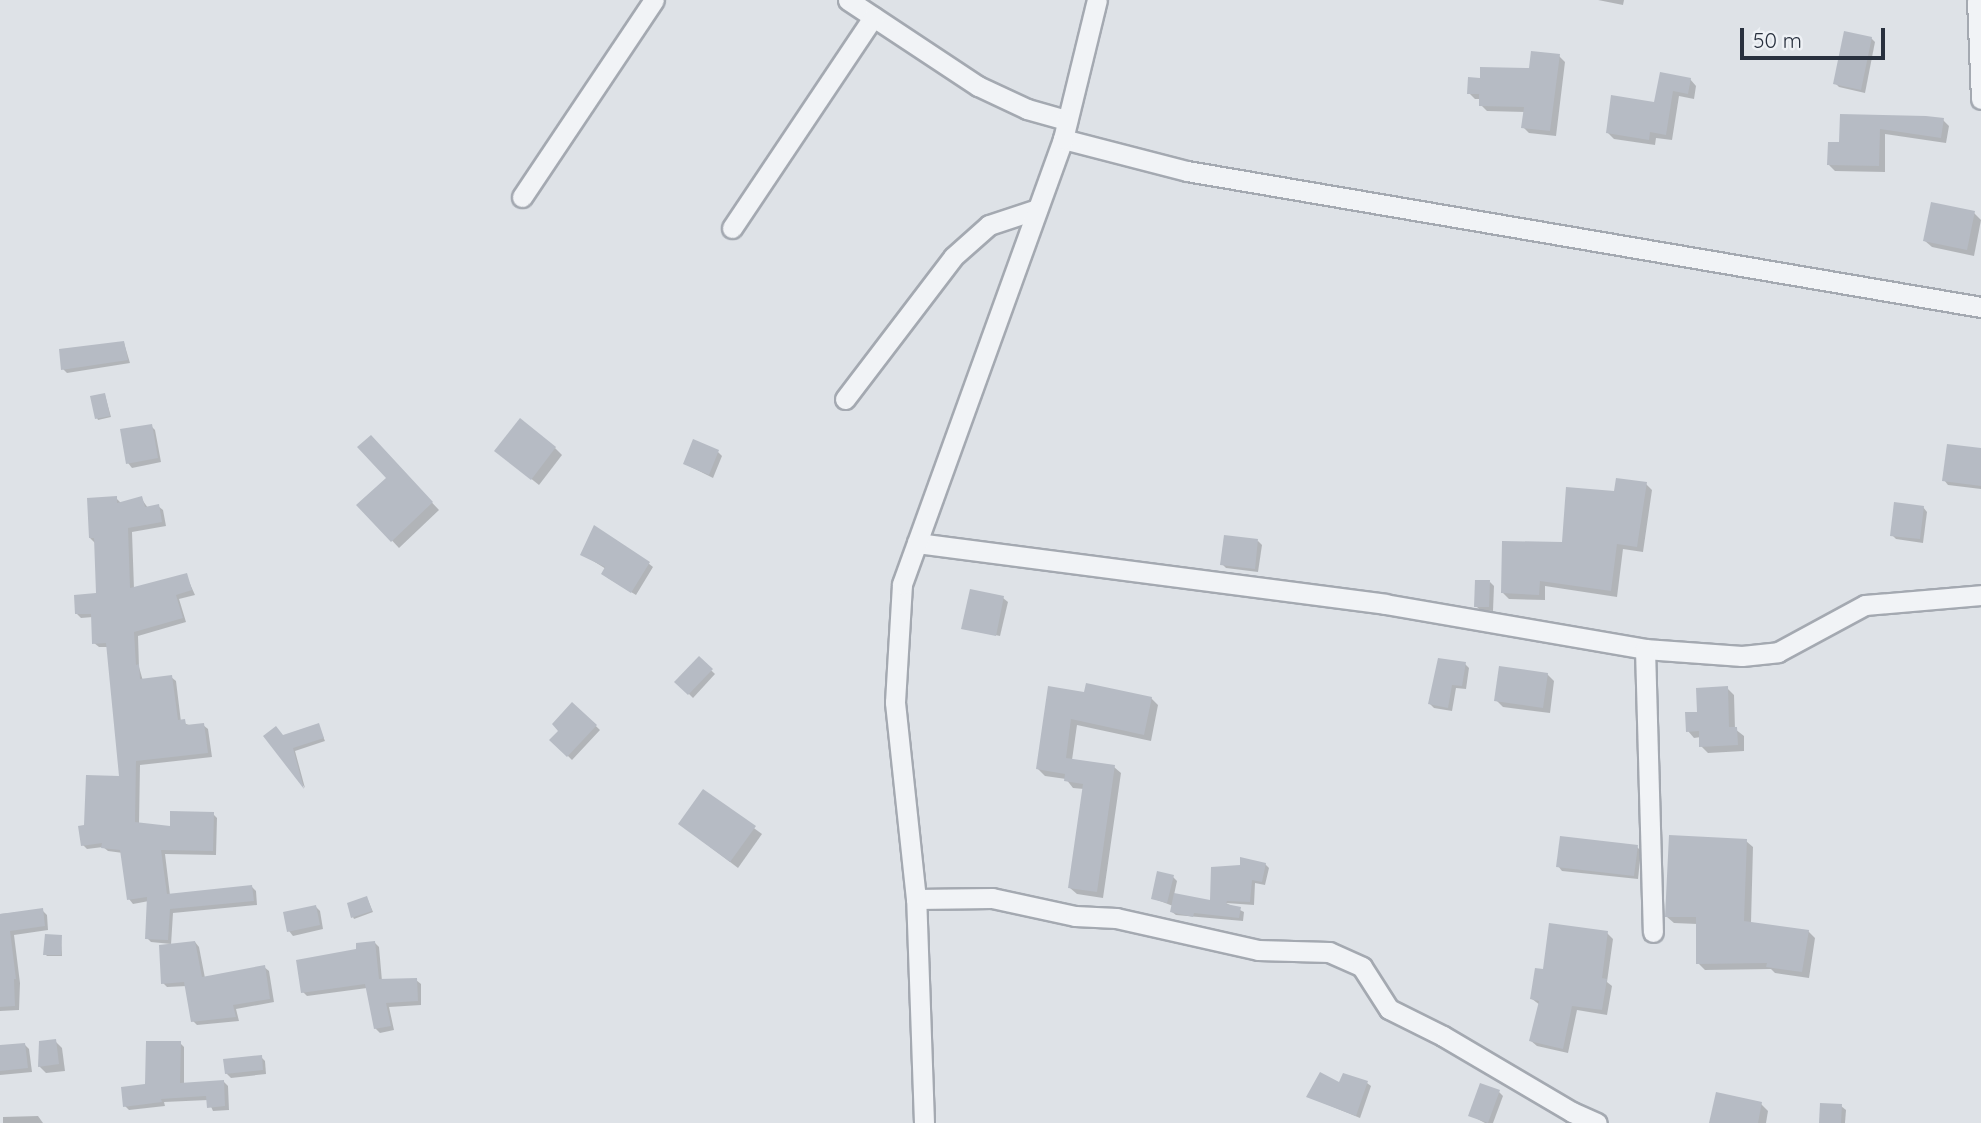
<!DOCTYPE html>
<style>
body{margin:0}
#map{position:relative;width:1981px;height:1123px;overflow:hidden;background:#dee2e7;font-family:Quicksand,sans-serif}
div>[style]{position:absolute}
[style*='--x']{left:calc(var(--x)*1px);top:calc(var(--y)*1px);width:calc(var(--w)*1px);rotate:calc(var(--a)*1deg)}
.shadow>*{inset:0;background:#0003}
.building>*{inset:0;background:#b6bbc4}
.roads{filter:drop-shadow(2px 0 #a4a9b1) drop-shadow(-2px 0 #a4a9b1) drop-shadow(0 2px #a4a9b1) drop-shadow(0 -2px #a4a9b1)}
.minor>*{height:19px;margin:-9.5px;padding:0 9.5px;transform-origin:9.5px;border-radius:9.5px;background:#f1f3f6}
span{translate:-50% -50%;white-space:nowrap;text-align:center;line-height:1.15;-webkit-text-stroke:7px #eef1f5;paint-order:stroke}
.scale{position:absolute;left:1740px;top:28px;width:145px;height:32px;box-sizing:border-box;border:4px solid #28303e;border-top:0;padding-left:9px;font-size:21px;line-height:24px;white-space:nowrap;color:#28303e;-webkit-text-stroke:5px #eef1f5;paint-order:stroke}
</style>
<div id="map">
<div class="shadow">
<div style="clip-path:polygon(1598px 0,1624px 0,1623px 5px)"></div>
<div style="clip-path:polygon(1871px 38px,1875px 42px,1865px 93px,1839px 87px,1835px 83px)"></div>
<div style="clip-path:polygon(1559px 56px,1565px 62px,1556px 136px,1529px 133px,1523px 127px,1525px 112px,1487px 111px,1481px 105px,1481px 99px,1475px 99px,1469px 93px,1481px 79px,1530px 69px)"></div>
<div style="clip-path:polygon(1662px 74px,1690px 79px,1696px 86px,1694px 99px,1679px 96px,1672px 140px,1656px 138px,1655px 145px,1614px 139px,1608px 133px,1656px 104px)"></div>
<div style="clip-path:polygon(1841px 116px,1943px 120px,1949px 126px,1946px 143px,1885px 134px,1885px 172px,1835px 171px,1829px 165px,1841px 144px)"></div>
<div style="clip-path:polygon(1974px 213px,1981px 220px,1974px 256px,1932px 247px,1925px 241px)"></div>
<div style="clip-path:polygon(124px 343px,130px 363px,67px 373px,63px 369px)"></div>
<div style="clip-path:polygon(105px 395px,111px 417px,98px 420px,97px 418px)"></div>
<div style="clip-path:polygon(151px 426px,155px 430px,161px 462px,132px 468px,128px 463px)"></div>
<div style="clip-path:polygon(370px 437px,439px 510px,399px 548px,359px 505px,388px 478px)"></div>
<div style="clip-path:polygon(555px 448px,562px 455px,539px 485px,504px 457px)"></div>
<div style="clip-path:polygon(1981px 450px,1981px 489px,1948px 485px,1944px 480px)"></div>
<div style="clip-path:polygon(718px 452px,722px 456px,713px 478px,685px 464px)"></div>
<div style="clip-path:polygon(1646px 484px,1652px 490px,1643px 552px,1623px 549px,1617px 597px,1545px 586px,1545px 600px,1509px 599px,1503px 593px,1564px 544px,1615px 492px)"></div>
<div style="clip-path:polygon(116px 498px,121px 503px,141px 498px,148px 508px,158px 506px,163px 510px,166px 526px,132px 532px,134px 589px,186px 575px,195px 595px,179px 599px,186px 622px,138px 636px,139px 667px,143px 681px,171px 677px,176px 681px,181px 722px,189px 725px,203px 725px,208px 729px,212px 757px,140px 765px,139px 824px,172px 828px,213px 814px,217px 818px,216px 855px,165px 854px,170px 895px,251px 886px,256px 891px,257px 905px,173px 913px,171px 945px,195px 942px,199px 947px,205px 978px,264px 967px,269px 971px,274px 1002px,236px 1009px,239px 1021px,197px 1025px,193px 1021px,187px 986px,167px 987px,163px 983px,171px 944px,151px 942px,147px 938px,149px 901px,133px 904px,129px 899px,123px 853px,108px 851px,103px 847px,87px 849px,83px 845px,86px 826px,121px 778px,108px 647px,99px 647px,94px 643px,93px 617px,81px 618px,77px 614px,97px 595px,95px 543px,90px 538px)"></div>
<div style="clip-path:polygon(1923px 507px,1927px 512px,1923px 543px,1896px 539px,1892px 535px)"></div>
<div style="clip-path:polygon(1258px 541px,1262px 545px,1258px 572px,1226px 568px,1222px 564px)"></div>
<div style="clip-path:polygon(582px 554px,648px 563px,653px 567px,636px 595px,608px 578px,603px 574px,606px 569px)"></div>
<div style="clip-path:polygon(1490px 582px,1494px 586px,1493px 611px,1480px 610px,1476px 606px)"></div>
<div style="clip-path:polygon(1003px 598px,1008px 602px,1000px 636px,963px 628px)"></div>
<div style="clip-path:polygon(699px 659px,715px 674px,693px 698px,677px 682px)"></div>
<div style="clip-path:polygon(1465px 664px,1469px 668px,1466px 689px,1456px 688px,1452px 711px,1434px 708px,1430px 704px)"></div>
<div style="clip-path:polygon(1547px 674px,1554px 681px,1550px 713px,1503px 707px,1496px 700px)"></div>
<div style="clip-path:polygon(1727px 688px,1734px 695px,1735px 729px,1744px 736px,1744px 751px,1708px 753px,1701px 746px,1701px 737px,1694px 738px,1688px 731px,1699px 714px)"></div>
<div style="clip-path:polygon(1086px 694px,1151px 698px,1158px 705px,1151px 741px,1077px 725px,1072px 760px,1114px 767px,1121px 773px,1103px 898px,1077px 894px,1070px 888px,1084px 789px,1073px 788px,1066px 779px,1045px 776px,1038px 769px)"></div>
<div style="clip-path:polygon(573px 704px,600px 730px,572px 760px,552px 740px,561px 731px)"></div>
<div style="clip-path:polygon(318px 725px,325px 741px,295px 751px,305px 788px,266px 736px,283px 737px)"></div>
<div style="clip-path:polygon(703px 791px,762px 834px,738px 868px,680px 824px)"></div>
<div style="clip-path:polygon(1746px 841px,1753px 847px,1751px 923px,1808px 931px,1815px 938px,1809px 978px,1775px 973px,1771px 969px,1705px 970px,1698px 963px,1697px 924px,1674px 923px,1667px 917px)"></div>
<div style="clip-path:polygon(1637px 847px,1641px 851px,1638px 879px,1562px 871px,1558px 866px)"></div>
<div style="clip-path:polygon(1265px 864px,1269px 868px,1265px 885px,1255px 883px,1254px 905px,1226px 903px,1244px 912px,1243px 921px,1176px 915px,1172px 912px,1173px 906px,1152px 898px,1173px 877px,1177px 881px,1174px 895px,1211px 903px)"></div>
<div style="clip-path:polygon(368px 900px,373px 912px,354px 919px,353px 917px)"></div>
<div style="clip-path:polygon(316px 907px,320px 911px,323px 929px,293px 936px,289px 931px)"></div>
<div style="clip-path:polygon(42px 910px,47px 915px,48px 930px,14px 935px,20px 983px,19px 1010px,0 1011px,0 914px)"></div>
<div style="clip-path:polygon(1607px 933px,1613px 939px,1607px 982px,1612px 986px,1607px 1015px,1577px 1010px,1568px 1053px,1537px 1046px,1531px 1041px,1540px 1005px,1532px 999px,1545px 971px)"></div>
<div style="clip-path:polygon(61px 936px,62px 956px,47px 956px,45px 954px)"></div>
<div style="clip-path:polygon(375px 943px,379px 947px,382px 981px,416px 980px,421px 984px,421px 1005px,389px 1007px,394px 1030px,380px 1033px,375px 1028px,367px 988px,307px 996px,303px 992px,358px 950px)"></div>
<div style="clip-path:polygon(55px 1041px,62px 1048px,65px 1071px,46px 1073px,39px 1066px)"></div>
<div style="clip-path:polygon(180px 1043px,184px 1047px,184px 1085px,224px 1082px,228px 1086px,229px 1110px,213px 1111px,208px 1100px,164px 1102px,165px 1106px,129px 1110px,125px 1106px,147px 1086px)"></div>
<div style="clip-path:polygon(24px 1044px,29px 1049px,32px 1072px,0 1075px,0 1047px)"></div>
<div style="clip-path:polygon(261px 1057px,265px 1061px,266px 1074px,231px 1078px,226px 1073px)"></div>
<div style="clip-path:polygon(1367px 1083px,1371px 1086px,1360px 1118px,1309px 1097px)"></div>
<div style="clip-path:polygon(1499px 1092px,1503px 1096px,1493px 1123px,1485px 1123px,1470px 1115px)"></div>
<div style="clip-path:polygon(1761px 1104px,1768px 1111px,1766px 1123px,1711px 1123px)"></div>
<div style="clip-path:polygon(1841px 1106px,1846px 1110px,1845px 1123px,1820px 1123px)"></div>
<div style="clip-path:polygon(38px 1116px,43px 1123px,3px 1123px,3px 1117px)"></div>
</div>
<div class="building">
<div style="clip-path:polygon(1844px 31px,1872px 37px,1861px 90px,1833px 84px)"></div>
<div style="clip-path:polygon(1531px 51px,1560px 54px,1550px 131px,1521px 128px,1524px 107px,1479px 106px,1479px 94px,1467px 94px,1468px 77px,1480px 78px,1480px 67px,1529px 68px)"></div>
<div style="clip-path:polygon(1660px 72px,1691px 78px,1688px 94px,1673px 91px,1666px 135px,1650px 132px,1649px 140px,1606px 133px,1611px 95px,1654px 102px)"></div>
<div style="clip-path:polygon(1840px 114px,1926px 116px,1944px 118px,1941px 138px,1880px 129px,1879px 166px,1827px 165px,1828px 142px,1839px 142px)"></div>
<div style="clip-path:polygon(1931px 202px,1975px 211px,1967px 250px,1923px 241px)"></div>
<div style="clip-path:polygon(124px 341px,128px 360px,61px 370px,59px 349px)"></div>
<div style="clip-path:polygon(105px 393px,110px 416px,95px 419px,90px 396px)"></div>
<div style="clip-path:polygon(520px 418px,556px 447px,531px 480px,494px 451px)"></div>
<div style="clip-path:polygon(152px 424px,158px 458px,126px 464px,120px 429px)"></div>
<div style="clip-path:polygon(371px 435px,433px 502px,391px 542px,356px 505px,386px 478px,357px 447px)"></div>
<div style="clip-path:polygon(693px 439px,719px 450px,709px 475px,683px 464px)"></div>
<div style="clip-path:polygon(1947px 444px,1981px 448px,1981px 486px,1942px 481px)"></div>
<div style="clip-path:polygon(1616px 478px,1647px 482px,1637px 547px,1617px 544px,1611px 591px,1540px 581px,1539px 595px,1501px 593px,1502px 541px,1562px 542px,1566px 487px,1614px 491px)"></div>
<div style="clip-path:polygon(117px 496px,117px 503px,142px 496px,145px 507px,159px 504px,162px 522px,128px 528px,130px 588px,187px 573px,192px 590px,176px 595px,183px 618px,134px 632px,136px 665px,139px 664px,140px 679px,172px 675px,178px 720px,185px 719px,186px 725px,204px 723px,208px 753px,136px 761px,135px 822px,170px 826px,170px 811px,214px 812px,213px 851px,161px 850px,167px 894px,252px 885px,254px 901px,170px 909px,168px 940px,145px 939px,147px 897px,127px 900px,120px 850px,101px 848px,102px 843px,81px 846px,78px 826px,84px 825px,86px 775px,119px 776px,106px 643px,92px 644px,91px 614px,75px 614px,74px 595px,96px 593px,94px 538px,89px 538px,87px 498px)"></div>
<div style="clip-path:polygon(1894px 502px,1924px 506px,1920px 539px,1890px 536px)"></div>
<div style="clip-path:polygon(594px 525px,650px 562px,631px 593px,601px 574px,605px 567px,580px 555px)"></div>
<div style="clip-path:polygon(1224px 535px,1258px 539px,1255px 569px,1220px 565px)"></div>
<div style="clip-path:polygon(1475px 580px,1490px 580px,1489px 607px,1474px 607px)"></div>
<div style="clip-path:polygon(970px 589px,1004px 596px,996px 636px,961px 629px)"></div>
<div style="clip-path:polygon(699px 656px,713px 669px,688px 695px,674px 682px)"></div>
<div style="clip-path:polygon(1438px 658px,1466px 662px,1462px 686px,1452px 685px,1448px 708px,1428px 704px)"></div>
<div style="clip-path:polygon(1499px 666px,1548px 673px,1543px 708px,1494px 701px)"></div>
<div style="clip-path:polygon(1086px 683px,1152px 697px,1144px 735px,1071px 719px,1066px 758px,1115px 765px,1097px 892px,1068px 888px,1083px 784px,1064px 781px,1065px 774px,1036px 769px,1048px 686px,1084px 692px)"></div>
<div style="clip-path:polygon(1728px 686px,1729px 727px,1737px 727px,1738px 745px,1699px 747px,1699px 731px,1686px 732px,1685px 712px,1697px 712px,1696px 688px)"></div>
<div style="clip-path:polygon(572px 702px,597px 725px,567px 757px,549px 740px,558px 731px,552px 724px)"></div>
<div style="clip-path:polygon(319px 723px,324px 738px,293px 748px,304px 789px,263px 736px,276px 726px,283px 735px)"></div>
<div style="clip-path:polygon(703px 789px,756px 826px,730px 862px,678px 824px)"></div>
<div style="clip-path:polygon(1669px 835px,1747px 839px,1744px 921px,1809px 930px,1802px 972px,1766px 967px,1767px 963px,1696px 964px,1696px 917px,1665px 917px)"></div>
<div style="clip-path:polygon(1560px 836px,1638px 845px,1634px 876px,1556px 867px)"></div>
<div style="clip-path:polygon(1240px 857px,1266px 863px,1262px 882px,1252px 880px,1250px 902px,1227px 901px,1226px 904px,1241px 907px,1239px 918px,1194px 913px,1193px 917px,1170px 912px,1174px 893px,1210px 900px,1211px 867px,1240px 865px)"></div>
<div style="clip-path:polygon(1157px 871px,1174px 875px,1167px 903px,1151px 899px)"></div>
<div style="clip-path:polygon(367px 896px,372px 911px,351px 918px,347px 903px)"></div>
<div style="clip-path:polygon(316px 905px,320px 925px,287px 932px,283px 912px)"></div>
<div style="clip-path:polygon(43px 908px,45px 926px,10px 931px,16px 979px,14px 979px,15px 1006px,0 1007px,0 914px)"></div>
<div style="clip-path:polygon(1549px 923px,1608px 931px,1602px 978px,1607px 979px,1602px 1010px,1572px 1006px,1563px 1049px,1529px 1041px,1539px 1001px,1530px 999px,1535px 968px,1543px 969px)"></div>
<div style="clip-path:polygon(45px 934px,62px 935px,61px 955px,43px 955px)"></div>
<div style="clip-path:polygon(195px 941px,202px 977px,265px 965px,270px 999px,233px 1005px,236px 1017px,191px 1022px,184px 982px,161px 984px,159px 945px)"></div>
<div style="clip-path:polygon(375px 941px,379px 979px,417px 978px,418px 1001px,386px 1003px,391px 1026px,374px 1029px,365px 984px,301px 993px,296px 960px,356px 949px,356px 943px)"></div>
<div style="clip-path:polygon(56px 1039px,59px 1064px,38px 1067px,39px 1041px)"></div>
<div style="clip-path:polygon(146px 1041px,181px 1041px,180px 1083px,224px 1080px,225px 1106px,207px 1108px,206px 1096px,161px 1099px,162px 1102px,123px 1107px,121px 1087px,145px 1084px)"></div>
<div style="clip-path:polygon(25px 1043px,28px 1068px,0 1071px,0 1045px)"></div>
<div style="clip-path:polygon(262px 1055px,263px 1070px,225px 1074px,223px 1059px)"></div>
<div style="clip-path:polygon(1320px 1072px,1339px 1082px,1343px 1073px,1368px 1081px,1356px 1116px,1306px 1097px)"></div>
<div style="clip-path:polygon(1480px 1083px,1500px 1090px,1488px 1123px,1468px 1116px)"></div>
<div style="clip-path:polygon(1716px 1092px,1762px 1102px,1758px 1123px,1709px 1123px)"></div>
<div style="clip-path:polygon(1820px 1103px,1842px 1104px,1841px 1123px,1819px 1123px)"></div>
</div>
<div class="roads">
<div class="minor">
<div style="--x:848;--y:0;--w:156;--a:33.5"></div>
<div style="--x:978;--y:86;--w:54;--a:25.1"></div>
<div style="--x:1027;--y:109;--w:41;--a:15.8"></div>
<div style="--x:1977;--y:0;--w:99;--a:87.7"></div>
<div style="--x:1063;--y:139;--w:128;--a:14.5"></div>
<div style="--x:1187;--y:171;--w:806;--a:9.72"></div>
<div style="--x:522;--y:197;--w:237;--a:-56.2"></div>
<div style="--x:732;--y:228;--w:254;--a:-56.2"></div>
<div style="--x:845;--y:399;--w:178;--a:-52.7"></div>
<div style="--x:953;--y:257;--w:48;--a:-41.6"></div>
<div style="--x:989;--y:225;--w:51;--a:-18.4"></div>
<div style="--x:917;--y:543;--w:472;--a:7.4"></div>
<div style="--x:1385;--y:604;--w:264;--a:9.8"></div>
<div style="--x:1645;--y:649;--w:97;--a:4.1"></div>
<div style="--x:1742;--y:656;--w:36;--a:-6"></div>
<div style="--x:1778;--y:652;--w:99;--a:-28.4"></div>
<div style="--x:1865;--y:605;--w:116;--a:-4.9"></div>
<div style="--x:1645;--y:649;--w:283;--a:88.4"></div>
<div style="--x:916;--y:899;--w:76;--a:-0.8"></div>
<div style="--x:992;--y:898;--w:85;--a:12.2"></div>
<div style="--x:1075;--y:916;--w:41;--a:2.8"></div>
<div style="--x:1116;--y:918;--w:146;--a:12.7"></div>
<div style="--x:1258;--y:950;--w:71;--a:1.6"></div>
<div style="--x:1329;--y:952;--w:36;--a:24"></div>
<div style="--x:1362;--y:967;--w:50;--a:57.3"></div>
<div style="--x:1389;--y:1009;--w:60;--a:26.6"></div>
<div style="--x:1443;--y:1036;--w:150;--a:30.5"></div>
<div style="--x:1572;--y:1112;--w:27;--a:24"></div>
<div style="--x:924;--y:1123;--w:224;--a:-92"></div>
<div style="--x:916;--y:899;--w:198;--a:-96.1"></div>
<div style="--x:895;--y:702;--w:118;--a:-86.6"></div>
<div style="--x:902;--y:584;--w:473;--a:-70.1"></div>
<div style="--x:1063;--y:139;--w:143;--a:-76.3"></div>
</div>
</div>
<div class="scale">50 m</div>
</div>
